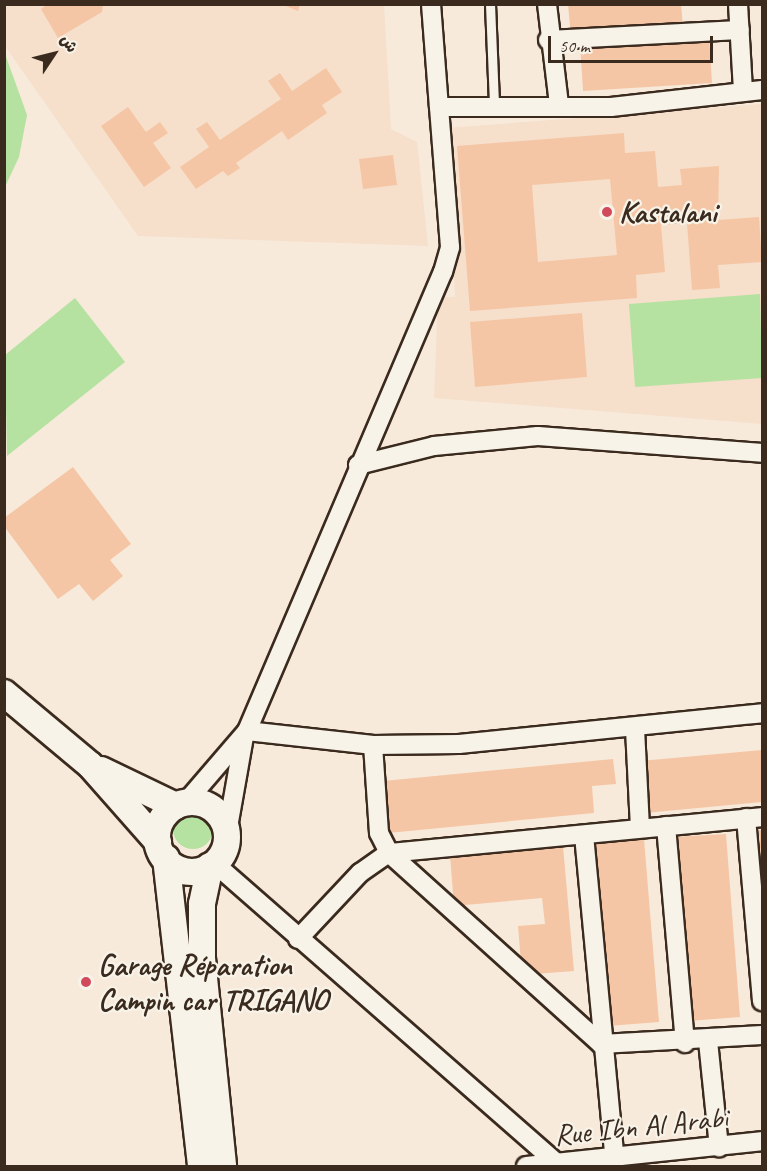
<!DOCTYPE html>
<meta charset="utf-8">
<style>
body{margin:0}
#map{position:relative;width:767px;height:1171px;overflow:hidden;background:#f7eadb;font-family:Caveat,"Playpen Sans Arabic",sans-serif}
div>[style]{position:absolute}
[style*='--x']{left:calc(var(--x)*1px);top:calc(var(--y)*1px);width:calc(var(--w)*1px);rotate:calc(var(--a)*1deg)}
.built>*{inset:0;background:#f6dfcb}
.green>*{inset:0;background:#b5e2a0}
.round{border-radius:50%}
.building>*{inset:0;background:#f5c6a5}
.roads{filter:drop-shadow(2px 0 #3b2a1e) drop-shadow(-2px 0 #3b2a1e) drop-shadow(0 2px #3b2a1e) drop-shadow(0 -2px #3b2a1e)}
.lane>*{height:9px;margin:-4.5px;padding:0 4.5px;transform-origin:4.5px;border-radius:4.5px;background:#f7f3e8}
.street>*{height:18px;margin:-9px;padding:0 9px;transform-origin:9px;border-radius:9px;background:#f7f3e8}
.secondary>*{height:26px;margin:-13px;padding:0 13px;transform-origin:13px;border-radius:13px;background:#f7f3e8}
.secondary>.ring{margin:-13px;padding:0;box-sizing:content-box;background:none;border:26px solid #f7f3e8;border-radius:50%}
.dots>*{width:16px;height:16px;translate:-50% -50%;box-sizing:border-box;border:3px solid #f7f3e8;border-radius:50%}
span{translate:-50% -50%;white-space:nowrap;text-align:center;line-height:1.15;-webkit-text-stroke:4.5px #f7f3e8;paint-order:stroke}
.poi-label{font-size:30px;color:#3b2a1e;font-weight:700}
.left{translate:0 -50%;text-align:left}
.street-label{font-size:30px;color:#3b2a1e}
.frame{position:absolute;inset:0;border:6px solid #3b2a1e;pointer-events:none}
.north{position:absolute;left:24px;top:24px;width:60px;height:60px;-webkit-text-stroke:4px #f7f3e8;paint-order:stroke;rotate:55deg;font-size:16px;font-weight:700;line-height:24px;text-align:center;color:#3b2a1e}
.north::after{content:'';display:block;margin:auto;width:21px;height:27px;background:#3b2a1e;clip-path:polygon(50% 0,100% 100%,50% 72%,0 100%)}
.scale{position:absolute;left:548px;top:36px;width:165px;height:27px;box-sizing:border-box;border:3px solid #3b2a1e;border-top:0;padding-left:8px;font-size:18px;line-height:21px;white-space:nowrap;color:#3b2a1e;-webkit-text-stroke:4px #f7f3e8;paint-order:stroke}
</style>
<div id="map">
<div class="built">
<div style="clip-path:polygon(4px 5px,384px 5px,391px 129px,417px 142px,428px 246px,138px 236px,5px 46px)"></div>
<div style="clip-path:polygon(761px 104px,762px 424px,434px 398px,438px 297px,455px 297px,447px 128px)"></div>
</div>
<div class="green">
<div style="clip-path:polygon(4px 51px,27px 115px,19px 157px,5px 187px)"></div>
<div style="clip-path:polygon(760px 294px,762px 378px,635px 387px,629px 304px)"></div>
<div style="clip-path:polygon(75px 298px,125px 362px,7px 456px,5px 355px)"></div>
<div class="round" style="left:173px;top:809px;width:40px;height:40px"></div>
</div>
<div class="building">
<div style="clip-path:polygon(48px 4px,103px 4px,102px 12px,58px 38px,41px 9px)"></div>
<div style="clip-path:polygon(281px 4px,300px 4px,298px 11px)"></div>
<div style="clip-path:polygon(568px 4px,681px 4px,683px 27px,571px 37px)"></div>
<div style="clip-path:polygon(709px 35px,712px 83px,583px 91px,580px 43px)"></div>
<div style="clip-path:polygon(326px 68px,342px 92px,322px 105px,327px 113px,288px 140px,282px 131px,236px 163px,240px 168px,228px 176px,223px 171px,196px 189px,180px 167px,209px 147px,196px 129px,207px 122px,220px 140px,281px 99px,268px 81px,280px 73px,292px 91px)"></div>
<div style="clip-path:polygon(128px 107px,146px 132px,160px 122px,168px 133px,153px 143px,171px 168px,144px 187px,101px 126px)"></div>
<div style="clip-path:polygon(evenodd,624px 133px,625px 153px,655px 151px,658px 187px,682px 185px,680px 169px,719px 166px,718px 220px,759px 217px,762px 262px,718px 265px,720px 288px,692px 290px,687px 223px,661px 225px,665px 272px,636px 275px,637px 298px,470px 311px,457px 146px,624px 133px,610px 179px,617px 255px,538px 262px,532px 185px,610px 179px)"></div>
<div style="clip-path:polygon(393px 155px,397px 185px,363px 189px,359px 159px)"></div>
<div style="clip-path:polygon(582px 313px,587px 377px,475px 387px,470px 322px)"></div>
<div style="clip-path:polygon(73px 467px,131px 544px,110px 560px,123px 576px,93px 601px,79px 584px,58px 599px,4px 526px,4px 518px)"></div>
<div style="clip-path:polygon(762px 750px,762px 802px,645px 813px,640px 761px)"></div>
<div style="clip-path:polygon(613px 759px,616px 784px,592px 786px,594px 813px,388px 833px,383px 781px)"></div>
<div style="clip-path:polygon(759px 830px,762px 830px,762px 862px,761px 862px)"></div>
<div style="clip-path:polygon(726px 834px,740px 1017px,689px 1021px,674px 837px)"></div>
<div style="clip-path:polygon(644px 839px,659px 1022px,608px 1026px,593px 842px)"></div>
<div style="clip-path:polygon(563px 846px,574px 971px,522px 975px,518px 926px,545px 924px,542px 898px,454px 906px,450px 855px)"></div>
</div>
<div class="roads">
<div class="lane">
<div style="--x:490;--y:4;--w:101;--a:87.7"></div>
</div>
<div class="street">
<div style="--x:431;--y:4;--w:103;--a:85.6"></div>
<div style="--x:547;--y:4;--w:102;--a:83.2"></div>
<div style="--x:738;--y:4;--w:88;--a:86.7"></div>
<div style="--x:548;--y:40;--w:192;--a:-3"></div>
<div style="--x:358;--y:465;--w:78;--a:-14"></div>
<div style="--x:434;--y:446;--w:104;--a:-5.5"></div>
<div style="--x:538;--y:436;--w:225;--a:4.3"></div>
<div style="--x:635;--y:729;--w:99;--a:87.1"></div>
<div style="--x:247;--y:731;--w:127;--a:6.3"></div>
<div style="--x:373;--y:745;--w:86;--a:-0.7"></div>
<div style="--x:459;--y:744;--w:305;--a:-5.8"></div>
<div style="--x:373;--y:745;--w:88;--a:86.1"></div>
<div style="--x:379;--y:833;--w:22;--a:63"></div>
<div style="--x:389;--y:853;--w:285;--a:42"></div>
<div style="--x:601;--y:1044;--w:161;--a:-3.2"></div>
<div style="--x:186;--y:802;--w:94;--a:-49.3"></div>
<div style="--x:247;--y:731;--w:499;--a:-66.9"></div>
<div style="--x:443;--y:272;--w:26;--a:-74"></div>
<div style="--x:450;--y:247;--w:140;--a:-94.5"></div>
<div style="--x:439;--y:107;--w:172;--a:0"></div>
<div style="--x:611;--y:107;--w:152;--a:-6.4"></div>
<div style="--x:746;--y:818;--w:184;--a:85"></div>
<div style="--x:666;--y:826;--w:218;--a:85"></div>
<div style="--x:227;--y:833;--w:97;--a:-80"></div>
<div style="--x:584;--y:835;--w:327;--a:84.6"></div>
<div style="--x:214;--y:863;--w:460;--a:41.2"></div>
<div style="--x:298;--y:939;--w:91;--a:-46.8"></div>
<div style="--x:360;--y:873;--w:35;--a:-35"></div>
<div style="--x:389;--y:853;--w:375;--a:-5.5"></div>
<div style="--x:708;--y:1041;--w:107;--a:84.1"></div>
<div style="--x:526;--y:1166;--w:237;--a:-6"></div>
</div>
<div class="secondary">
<div style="--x:4;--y:693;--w:112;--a:39.9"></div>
<div style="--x:90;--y:765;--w:103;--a:48.6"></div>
<div style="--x:101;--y:770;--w:83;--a:25.6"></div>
<div class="ring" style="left:157px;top:802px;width:44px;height:44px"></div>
<div style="--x:166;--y:858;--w:310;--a:83.5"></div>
<div style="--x:210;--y:866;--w:39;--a:102"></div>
<div style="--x:202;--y:904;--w:54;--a:90"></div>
<div style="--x:202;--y:958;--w:209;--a:84.2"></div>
</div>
</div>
<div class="dots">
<div style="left:607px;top:212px;background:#d1495b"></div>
<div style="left:86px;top:982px;background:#d1495b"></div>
</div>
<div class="poi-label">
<span class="left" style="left:619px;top:212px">Kastalani</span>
<span class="left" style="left:98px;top:982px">Garage Réparation<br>Campin car TRIGANO</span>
</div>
<div class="street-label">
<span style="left:641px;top:1126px;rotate:-6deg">Rue Ibn Al Arabi</span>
</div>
<div class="frame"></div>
<div class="north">ش</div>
<div class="scale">50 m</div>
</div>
